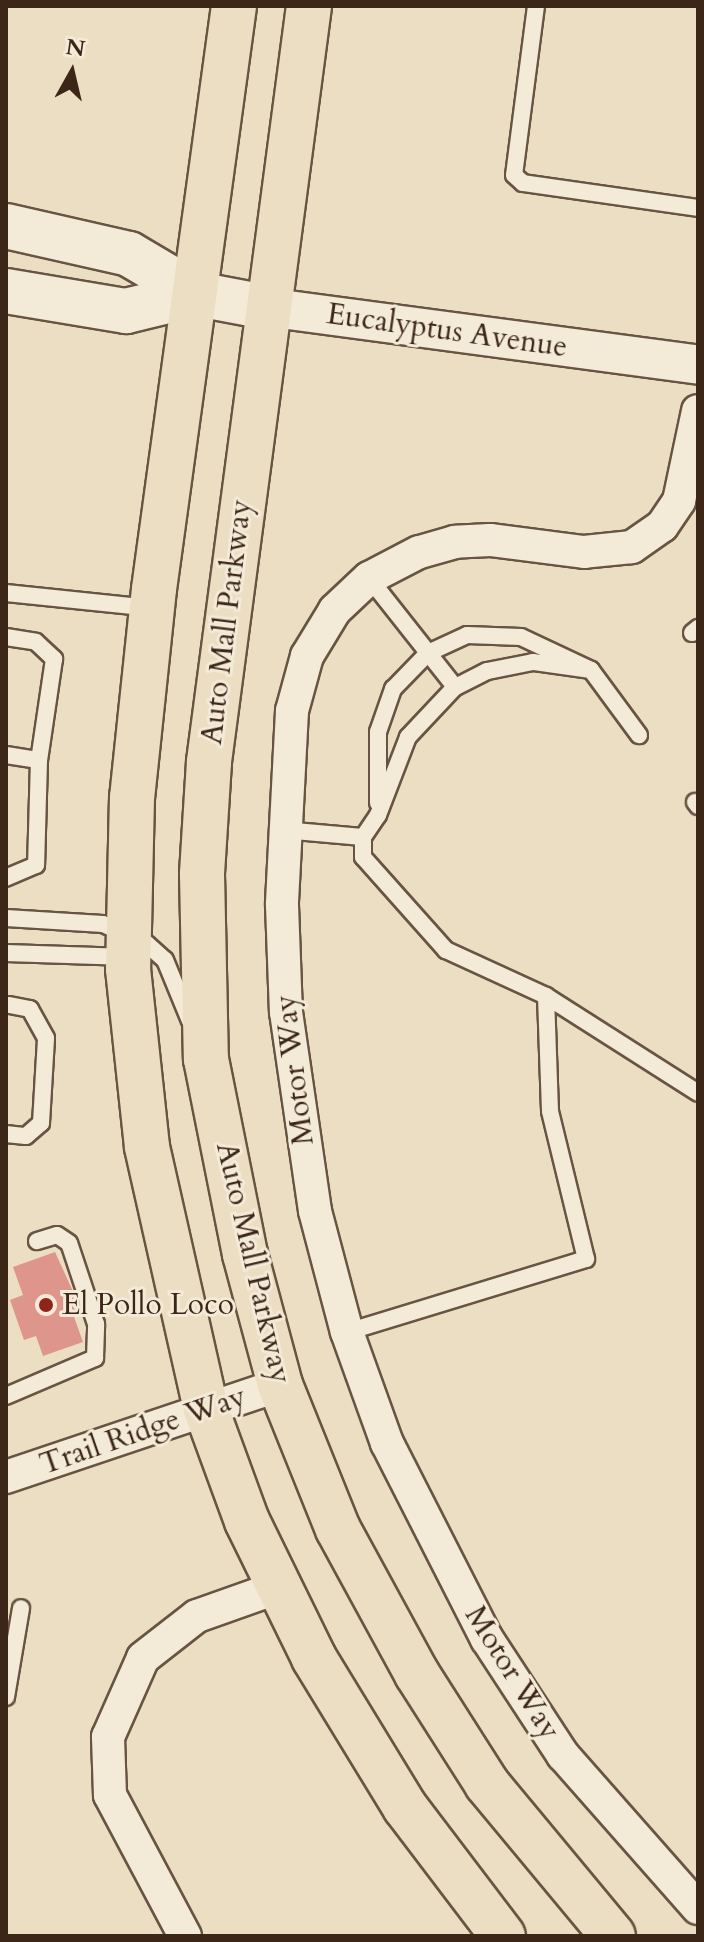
<!DOCTYPE html>
<style>
body{margin:0}
#map{position:relative;width:704px;height:1942px;overflow:hidden;background:#ecdec3;font-family:Cardo,serif}
div>[style]{position:absolute}
[style*='--x']{left:calc(var(--x)*1px);top:calc(var(--y)*1px);width:calc(var(--w)*1px);rotate:calc(var(--a)*1deg)}
.building>*{inset:0;background:#de958c}
.roads{filter:drop-shadow(2px 0 #685442) drop-shadow(-2px 0 #685442) drop-shadow(0 2px #685442) drop-shadow(0 -2px #685442)}
.service>*{height:16px;margin:-8px;padding:0 8px;transform-origin:8px;border-radius:8px;background:#f3ead8}
.minor>*{height:32px;margin:-16px;padding:0 16px;transform-origin:16px;border-radius:16px;background:#f3ead8}
.tertiary>*{height:38px;margin:-19px;padding:0 19px;transform-origin:19px;border-radius:19px;background:#f3ead8}
.secondary>*{height:44px;margin:-22px;padding:0 22px;transform-origin:22px;border-radius:22px;background:#f3ead8}
.primary>*{height:44px;margin:-22px;padding:0 22px;transform-origin:22px;border-radius:22px;background:#ecdec3}
.dots>*{width:22px;height:22px;translate:-50% -50%;box-sizing:border-box;border:4px solid #f3ead8;border-radius:50%}
span{translate:-50% -50%;white-space:nowrap;text-align:center;line-height:1.15;-webkit-text-stroke:6px #f3ead8;paint-order:stroke}
.street-label{font-size:30px;color:#3c2617}
.poi-label{font-size:30px;color:#3c2617}
.left{translate:0 -50%;text-align:left}
.frame{position:absolute;inset:0;border:8px solid #3c2617;pointer-events:none}
.north{position:absolute;left:32px;top:32px;width:80px;height:80px;-webkit-text-stroke:6px #f3ead8;paint-order:stroke;rotate:8deg;font-size:22px;font-weight:700;line-height:32px;text-align:center;color:#3c2617}
.north::after{content:'';display:block;margin:auto;width:28px;height:36px;background:#3c2617;clip-path:polygon(50% 0,100% 100%,50% 72%,0 100%)}
</style>
<div id="map">
<div class="building">
<div style="clip-path:polygon(55px 1252px,82px 1311px,73px 1314px,83px 1342px,43px 1356px,36px 1336px,24px 1340px,10px 1300px,23px 1295px,13px 1267px)"></div>
</div>
<div class="roads">
<div class="service">
<div style="--x:536;--y:6;--w:170;--a:97.4"></div>
<div style="--x:514;--y:175;--w:12;--a:42"></div>
<div style="--x:523;--y:183;--w:177;--a:8.1"></div>
<div style="--x:369;--y:578;--w:139;--a:51.7"></div>
<div style="--x:6;--y:593;--w:147;--a:5.9"></div>
<div style="--x:692;--y:633;--w:8;--a:-40"></div>
<div style="--x:6;--y:637;--w:30;--a:9"></div>
<div style="--x:36;--y:642;--w:25;--a:43"></div>
<div style="--x:54;--y:659;--w:102;--a:98.4"></div>
<div style="--x:39;--y:760;--w:105;--a:91.6"></div>
<div style="--x:36;--y:865;--w:33;--a:157"></div>
<div style="--x:591;--y:670;--w:59;--a:-172.1"></div>
<div style="--x:533;--y:662;--w:47;--a:168.9"></div>
<div style="--x:487;--y:671;--w:36;--a:153"></div>
<div style="--x:455;--y:687;--w:69;--a:133.2"></div>
<div style="--x:408;--y:737;--w:84;--a:111"></div>
<div style="--x:378;--y:815;--w:27;--a:124"></div>
<div style="--x:363;--y:837;--w:20;--a:90"></div>
<div style="--x:363;--y:857;--w:125;--a:48.3"></div>
<div style="--x:446;--y:950;--w:110;--a:24.7"></div>
<div style="--x:546;--y:996;--w:180;--a:32.5"></div>
<div style="--x:6;--y:755;--w:33;--a:9"></div>
<div style="--x:695;--y:802;--w:5;--a:53"></div>
<div style="--x:378;--y:803;--w:71;--a:-90"></div>
<div style="--x:378;--y:732;--w:46;--a:-70.8"></div>
<div style="--x:393;--y:689;--w:50;--a:-45.8"></div>
<div style="--x:428;--y:653;--w:43;--a:-24.8"></div>
<div style="--x:467;--y:635;--w:54;--a:2.1"></div>
<div style="--x:521;--y:637;--w:77;--a:25.2"></div>
<div style="--x:591;--y:670;--w:81;--a:53.6"></div>
<div style="--x:283;--y:830;--w:80;--a:5"></div>
<div style="--x:6;--y:918;--w:97;--a:3.5"></div>
<div style="--x:103;--y:924;--w:48;--a:24.4"></div>
<div style="--x:147;--y:944;--w:24;--a:42"></div>
<div style="--x:165;--y:960;--w:66;--a:67.7"></div>
<div style="--x:6;--y:953;--w:122;--a:1.9"></div>
<div style="--x:6;--y:1134;--w:20;--a:6"></div>
<div style="--x:26;--y:1136;--w:20;--a:-41"></div>
<div style="--x:41;--y:1123;--w:85;--a:-86.6"></div>
<div style="--x:46;--y:1038;--w:33;--a:-119"></div>
<div style="--x:30;--y:1009;--w:21;--a:-169"></div>
<div style="--x:347;--y:1332;--w:250;--a:-17"></div>
<div style="--x:586;--y:1259;--w:152;--a:-103.7"></div>
<div style="--x:550;--y:1111;--w:115;--a:-92"></div>
<div style="--x:6;--y:1396;--w:97;--a:-23.1"></div>
<div style="--x:95;--y:1358;--w:34;--a:-88"></div>
<div style="--x:96;--y:1324;--w:85;--a:-108.4"></div>
<div style="--x:69;--y:1243;--w:14;--a:-146"></div>
<div style="--x:57;--y:1235;--w:21;--a:163"></div>
<div style="--x:6;--y:1697;--w:90;--a:-80.4"></div>
</div>
<div class="minor">
<div style="--x:698;--y:411;--w:92;--a:101.9"></div>
<div style="--x:679;--y:501;--w:30;--a:124"></div>
<div style="--x:662;--y:526;--w:37;--a:145"></div>
<div style="--x:632;--y:547;--w:48;--a:174.1"></div>
<div style="--x:584;--y:552;--w:95;--a:-172.7"></div>
<div style="--x:490;--y:540;--w:35;--a:177"></div>
<div style="--x:455;--y:542;--w:37;--a:164"></div>
<div style="--x:419;--y:552;--w:56;--a:152.5"></div>
<div style="--x:369;--y:578;--w:47;--a:136.7"></div>
<div style="--x:335;--y:610;--w:54;--a:121.3"></div>
<div style="--x:307;--y:656;--w:57;--a:105.3"></div>
<div style="--x:292;--y:711;--w:194;--a:93"></div>
<div style="--x:282;--y:905;--w:107;--a:87.9"></div>
<div style="--x:286;--y:1012;--w:201;--a:81.7"></div>
<div style="--x:315;--y:1211;--w:125;--a:75.2"></div>
<div style="--x:347;--y:1332;--w:118;--a:70.2"></div>
<div style="--x:387;--y:1443;--w:220;--a:63"></div>
<div style="--x:487;--y:1639;--w:139;--a:56.8"></div>
<div style="--x:563;--y:1755;--w:204;--a:48.6"></div>
<div style="--x:6;--y:1477;--w:289;--a:-18.6"></div>
<div style="--x:185;--y:1936;--w:160;--a:-118"></div>
<div style="--x:110;--y:1795;--w:58;--a:-92"></div>
<div style="--x:108;--y:1737;--w:86;--a:-66.1"></div>
<div style="--x:143;--y:1658;--w:68;--a:-37.9"></div>
<div style="--x:197;--y:1616;--w:87;--a:-19.5"></div>
</div>
<div class="tertiary">
<div style="--x:266;--y:307;--w:436;--a:7.6"></div>
</div>
<div class="secondary">
<div style="--x:6;--y:226;--w:126;--a:12.8"></div>
<div style="--x:129;--y:254;--w:79;--a:30.5"></div>
<div style="--x:197;--y:294;--w:70;--a:10.7"></div>
<div style="--x:6;--y:291;--w:122;--a:9.5"></div>
<div style="--x:126;--y:311;--w:73;--a:-13.5"></div>
</div>
<div class="primary">
<div style="--x:234;--y:6;--w:588;--a:97.81"></div>
<div style="--x:154;--y:589;--w:209;--a:96"></div>
<div style="--x:132;--y:797;--w:172;--a:91.3"></div>
<div style="--x:128;--y:969;--w:179;--a:83.9"></div>
<div style="--x:147;--y:1147;--w:269;--a:77.3"></div>
<div style="--x:206;--y:1409;--w:119;--a:69.9"></div>
<div style="--x:247;--y:1521;--w:153;--a:63.9"></div>
<div style="--x:314;--y:1658;--w:175;--a:58.6"></div>
<div style="--x:405;--y:1807;--w:162;--a:52.8"></div>
<div style="--x:309;--y:6;--w:763;--a:97.54"></div>
<div style="--x:209;--y:762;--w:112;--a:93.6"></div>
<div style="--x:202;--y:874;--w:185;--a:88.8"></div>
<div style="--x:206;--y:1059;--w:199;--a:78.7"></div>
<div style="--x:245;--y:1254;--w:136;--a:75"></div>
<div style="--x:280;--y:1385;--w:155;--a:68.1"></div>
<div style="--x:338;--y:1529;--w:165;--a:61.4"></div>
<div style="--x:417;--y:1674;--w:130;--a:57.5"></div>
<div style="--x:487;--y:1784;--w:197;--a:50.3"></div>
</div>
</div>
<div class="dots">
<div style="left:46px;top:1305px;background:#8f2418"></div>
</div>
<div class="street-label">
<span style="left:447px;top:331px;rotate:8deg">Eucalyptus Avenue</span>
<span style="left:227px;top:622px;rotate:-83deg">Auto Mall Parkway</span>
<span style="left:295px;top:1070px;rotate:-97deg">Motor Way</span>
<span style="left:253px;top:1263px;rotate:77deg">Auto Mall Parkway</span>
<span style="left:143px;top:1431px;rotate:-19deg">Trail Ridge Way</span>
<span style="left:512px;top:1673px;rotate:58deg">Motor Way</span>
</div>
<div class="poi-label">
<span class="left" style="left:62px;top:1305px">El Pollo Loco</span>
</div>
<div class="frame"></div>
<div class="north">N</div>
</div>
